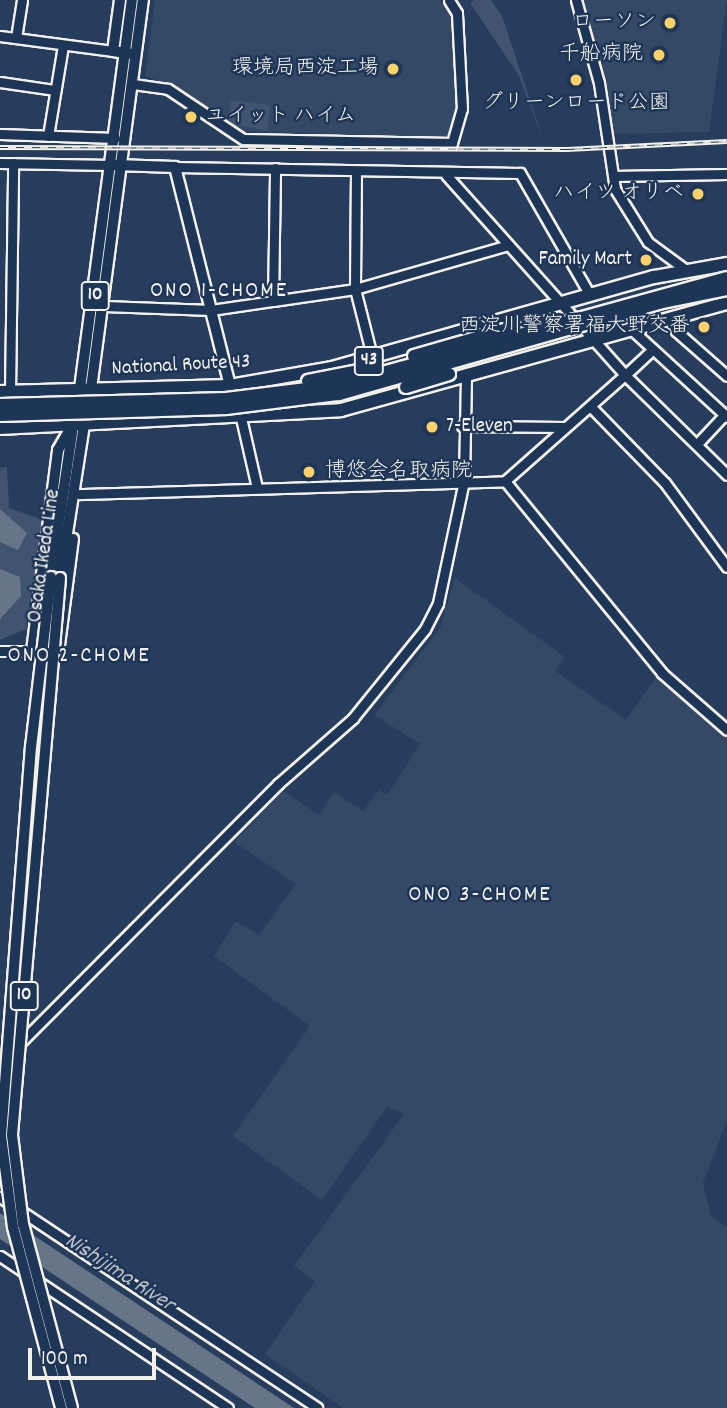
<!DOCTYPE html>
<meta charset="utf-8">
<style>
body{margin:0}
#map{position:relative;width:727px;height:1408px;overflow:hidden;background:#263d5d;font-family:Dekko,"Klee One",sans-serif}
div>[style]{position:absolute}
[style*='--x']{left:calc(var(--x)*1px);top:calc(var(--y)*1px);width:calc(var(--w)*1px);rotate:calc(var(--a)*1deg)}
.built>*{inset:0;background:#334966}
.green>*{inset:0;background:#40546f}
.water>*{inset:0;background:#677588}
.roads{filter:drop-shadow(2px 0 #f4f1e8) drop-shadow(-2px 0 #f4f1e8) drop-shadow(0 2px #f4f1e8) drop-shadow(0 -2px #f4f1e8)}
.minor>*{height:9px;margin:-4.5px;padding:0 4.5px;transform-origin:4.5px;border-radius:4.5px;background:#1d3557}
.major>*{height:10px;margin:-5px;padding:0 5px;transform-origin:5px;border-radius:5px;background:#1d3557}
.highway>*{height:12px;margin:-6px;padding:0 6px;transform-origin:6px;border-radius:6px;background:#1d3557}
.rail>*{height:5px;margin-top:-2.5px;transform-origin:0;background:repeating-linear-gradient(90deg,#1d3557 0 8px,#f4f1e8 0 16px);box-sizing:border-box;border-block:2px solid #f4f1e8}
.bridges{filter:drop-shadow(2px 0 #f4f1e8) drop-shadow(-2px 0 #f4f1e8) drop-shadow(0 2px #f4f1e8) drop-shadow(0 -2px #f4f1e8)}
.major-bridge>*{height:10px;margin:-5px;padding:0 5px;transform-origin:5px;border-radius:5px;background:#1d3557}
.highway-bridge>*{height:12px;margin:-6px;padding:0 6px;transform-origin:6px;border-radius:6px;background:#1d3557}
.dots>*{width:19px;height:19px;translate:-50% -50%;box-sizing:border-box;border:4px solid #1d3557;border-radius:50%}
span{translate:-50% -50%;white-space:nowrap;text-align:center;line-height:1.15;-webkit-text-stroke:5px #1d3557;paint-order:stroke}
.shield-label span{padding:2px 5px;background:#1d3557;border:2px solid;border-radius:5px;-webkit-text-stroke-width:0}
.shield-label{font-size:19px;color:#f4f1e8;font-weight:700}
.poi-label{font-size:21px;color:#f4f1e8}
.right{translate:-100% -50%;text-align:right}
.left{translate:0 -50%;text-align:left}
.street-label{font-size:21px;color:#f4f1e8}
.neighbourhood-label{font-size:23px;color:#f4f1e8;letter-spacing:2px}
.water-label{font-size:23px;color:#bcbfc2;font-style:italic}
.scale{position:absolute;left:28px;top:1348px;width:128px;height:32px;box-sizing:border-box;border:4px solid #f4f1e8;border-top:0;padding-left:9px;font-size:21px;line-height:24px;white-space:nowrap;color:#f4f1e8;-webkit-text-stroke:5px #1d3557;paint-order:stroke}
</style>
<div id="map">
<div class="built">
<div style="clip-path:polygon(155px 0,440px 0,451px 15px,456px 110px,450px 137px,238px 131px,172px 86px,145px 76px)"></div>
<div style="clip-path:polygon(583px 0,727px 0,709px 132px,613px 134px)"></div>
<div style="clip-path:polygon(455px 578px,565px 657px,555px 671px,626px 720px,659px 673px,727px 732px,727px 1121px,703px 1183px,711px 1217px,727px 1227px,727px 1408px,343px 1408px,265px 1354px,315px 1281px,294px 1266px,404px 1114px,387px 1107px,322px 1200px,233px 1136px,310px 1026px,214px 956px,236px 921px,259px 935px,296px 884px,234px 842px,283px 791px,319px 815px,334px 792px,363px 811px,379px 790px,387px 795px,420px 744px,374px 715px,440px 628px)"></div>
</div>
<div class="green">
<div style="clip-path:polygon(474px 0,491px 0,502px 16px,543px 139px,519px 76px,470px 3px)"></div>
<div style="clip-path:polygon(231px 100px,270px 105px,267px 131px,228px 123px)"></div>
<div style="clip-path:polygon(7px 467px,9px 508px,43px 520px,26px 629px,0 640px,0 468px)"></div>
</div>
<div class="water">
<div style="clip-path:polygon(0 509px,27px 533px,18px 550px,0 542px)"></div>
<div style="clip-path:polygon(0 569px,20px 577px,21px 596px,0 619px)"></div>
<div style="clip-path:polygon(0 1213px,294px 1408px,255px 1408px,0 1239px)"></div>
</div>
<div class="roads">
<div class="minor">
<div style="--x:576;--y:0;--w:86;--a:74.5"></div>
<div style="--x:599;--y:83;--w:107;--a:81.4"></div>
<div style="--x:615;--y:189;--w:62;--a:58.1"></div>
<div style="--x:648;--y:242;--w:47;--a:36.4"></div>
<div style="--x:0;--y:36;--w:114;--a:7.6"></div>
<div style="--x:16;--y:38;--w:38;--a:-81"></div>
<div style="--x:0;--y:82;--w:56;--a:8.3"></div>
<div style="--x:133;--y:84;--w:35;--a:8"></div>
<div style="--x:168;--y:89;--w:90;--a:33.7"></div>
<div style="--x:243;--y:139;--w:209;--a:1.1"></div>
<div style="--x:452;--y:143;--w:35;--a:-74"></div>
<div style="--x:462;--y:109;--w:96;--a:-93"></div>
<div style="--x:457;--y:13;--w:15;--a:-122"></div>
<div style="--x:0;--y:134;--w:115;--a:2"></div>
<div style="--x:48;--y:136;--w:92;--a:-80.6"></div>
<div style="--x:0;--y:163;--w:112;--a:1"></div>
<div style="--x:175;--y:167;--w:345;--a:1"></div>
<div style="--x:520;--y:173;--w:141;--a:60.2"></div>
<div style="--x:356;--y:172;--w:117;--a:90.5"></div>
<div style="--x:355;--y:289;--w:73;--a:75.8"></div>
<div style="--x:613;--y:176;--w:114;--a:-1"></div>
<div style="--x:273;--y:301;--w:133;--a:-89.1"></div>
<div style="--x:104;--y:306;--w:107;--a:2.1"></div>
<div style="--x:211;--y:310;--w:63;--a:-8.3"></div>
<div style="--x:273;--y:301;--w:83;--a:-8.3"></div>
<div style="--x:355;--y:289;--w:156;--a:-16"></div>
<div style="--x:670;--y:317;--w:15;--a:67"></div>
<div style="--x:676;--y:331;--w:68;--a:41.4"></div>
<div style="--x:631;--y:329;--w:130;--a:42.5"></div>
<div style="--x:652;--y:350;--w:37;--a:137"></div>
<div style="--x:625;--y:375;--w:143;--a:44.4"></div>
<div style="--x:10;--y:392;--w:229;--a:-89.2"></div>
<div style="--x:590;--y:406;--w:107;--a:45.8"></div>
<div style="--x:665;--y:483;--w:104;--a:53.6"></div>
<div style="--x:241;--y:418;--w:72;--a:77.1"></div>
<div style="--x:462;--y:426;--w:103;--a:0.6"></div>
<div style="--x:698;--y:443;--w:38;--a:-47"></div>
<div style="--x:505;--y:481;--w:248;--a:50.7"></div>
<div style="--x:662;--y:673;--w:86;--a:41.2"></div>
<div style="--x:79;--y:494;--w:426;--a:-1.7"></div>
<div style="--x:505;--y:481;--w:160;--a:-41.5"></div>
<div style="--x:625;--y:375;--w:268;--a:-131.8"></div>
<div style="--x:0;--y:651;--w:32;--a:0"></div>
<div style="--x:0;--y:1063;--w:394;--a:-45.1"></div>
<div style="--x:278;--y:784;--w:100;--a:-41.3"></div>
<div style="--x:353;--y:718;--w:114;--a:-51"></div>
<div style="--x:425;--y:629;--w:29;--a:-63"></div>
<div style="--x:438;--y:603;--w:125;--a:-78"></div>
<div style="--x:464;--y:481;--w:103;--a:-88.9"></div>
<div style="--x:0;--y:1197;--w:381;--a:33.6"></div>
<div style="--x:0;--y:1256;--w:274;--a:33.7"></div>
</div>
<div class="major">
<div style="--x:120;--y:0;--w:51;--a:97.8"></div>
<div style="--x:113;--y:51;--w:19;--a:9"></div>
<div style="--x:115;--y:165;--w:60;--a:1.9"></div>
<div style="--x:175;--y:167;--w:226;--a:75.9"></div>
<div style="--x:79;--y:396;--w:400;--a:-82.4"></div>
<div style="--x:90;--y:396;--w:400;--a:-82.4"></div>
<div style="--x:51;--y:577;--w:160;--a:-81.7"></div>
<div style="--x:60;--y:578;--w:162;--a:-81.1"></div>
<div style="--x:59;--y:645;--w:107;--a:-82.5"></div>
<div style="--x:50;--y:652;--w:18;--a:-177"></div>
<div style="--x:32;--y:651;--w:203;--a:-82.6"></div>
<div style="--x:58;--y:450;--w:22;--a:-60"></div>
</div>
<div class="highway">
<div style="--x:0;--y:392;--w:230;--a:-1.5"></div>
<div style="--x:230;--y:386;--w:104;--a:-10"></div>
<div style="--x:332;--y:368;--w:335;--a:-15.8"></div>
<div style="--x:654;--y:277;--w:74;--a:-10.1"></div>
<div style="--x:0;--y:428;--w:341;--a:-3"></div>
<div style="--x:341;--y:410;--w:401;--a:-15.5"></div>
</div>
</div>
<div class="rail">
<div style="--x:0;--y:147;--w:567;--a:0.2"></div>
<div style="--x:567;--y:149;--w:160;--a:-2.9"></div>
</div>
<div class="bridges">
<div class="major-bridge">
<div style="--x:51;--y:577;--w:170;--a:96.7"></div>
<div style="--x:31;--y:746;--w:391;--a:94.4"></div>
<div style="--x:1;--y:1136;--w:92;--a:82.5"></div>
<div style="--x:13;--y:1227;--w:187;--a:75.1"></div>
<div style="--x:60;--y:578;--w:559;--a:94.93"></div>
<div style="--x:12;--y:1135;--w:90;--a:83"></div>
<div style="--x:23;--y:1224;--w:190;--a:75.1"></div>
</div>
<div class="highway-bridge">
<div style="--x:414;--y:356;--w:94;--a:-16.1"></div>
<div style="--x:308;--y:381;--w:52;--a:-11.1"></div>
<div style="--x:406;--y:387;--w:45;--a:-16.8"></div>
<div style="--x:0;--y:405;--w:226;--a:-1.5"></div>
<div style="--x:226;--y:399;--w:114;--a:-7.1"></div>
<div style="--x:339;--y:385;--w:402;--a:-15.4"></div>
<div style="--x:0;--y:415;--w:226;--a:-1.8"></div>
<div style="--x:226;--y:408;--w:114;--a:-7.1"></div>
<div style="--x:339;--y:394;--w:332;--a:-15.9"></div>
<div style="--x:658;--y:303;--w:70;--a:-11.5"></div>
</div>
</div>
<div class="dots">
<div style="left:670px;top:23px;background:#ffd166"></div>
<div style="left:659px;top:55px;background:#ffd166"></div>
<div style="left:393px;top:69px;background:#ffd166"></div>
<div style="left:576px;top:80px;background:#ffd166"></div>
<div style="left:191px;top:117px;background:#ffd166"></div>
<div style="left:698px;top:194px;background:#ffd166"></div>
<div style="left:646px;top:260px;background:#ffd166"></div>
<div style="left:704px;top:327px;background:#ffd166"></div>
<div style="left:432px;top:427px;background:#ffd166"></div>
<div style="left:309px;top:472px;background:#ffd166"></div>
</div>
<div class="shield-label">
<span style="left:95px;top:296px">10</span>
<span style="left:369px;top:361px">43</span>
<span style="left:24px;top:996px">10</span>
</div>
<div class="poi-label">
<span class="right" style="left:656px;top:23px">ローソン</span>
<span class="right" style="left:643px;top:55px">千船病院</span>
<span class="right" style="left:379px;top:69px">環境局西淀工場</span>
<span style="left:576px;top:104px">グリーンロード公園</span>
<span class="left" style="left:205px;top:117px">ユイット ハイム</span>
<span class="right" style="left:684px;top:194px">ハイツ オリベ</span>
<span class="right" style="left:632px;top:260px">Family Mart</span>
<span class="right" style="left:690px;top:327px">西淀川警察署福大野交番</span>
<span class="left" style="left:446px;top:427px">7-Eleven</span>
<span class="left" style="left:325px;top:472px">博悠会名取病院</span>
</div>
<div class="street-label">
<span style="left:181px;top:366px;rotate:-3deg">National Route 43</span>
<span style="left:45px;top:556px;rotate:-82deg">Osaka Ikeda Line</span>
</div>
<div class="neighbourhood-label">
<span style="left:219px;top:292px">ONO 1-CHOME</span>
<span style="left:79px;top:657px">ONO 2-CHOME</span>
<span style="left:480px;top:896px">ONO 3-CHOME</span>
</div>
<div class="water-label">
<span style="left:119px;top:1274px;rotate:33deg">Nishijima River</span>
</div>
<div class="scale">100 m</div>
</div>
